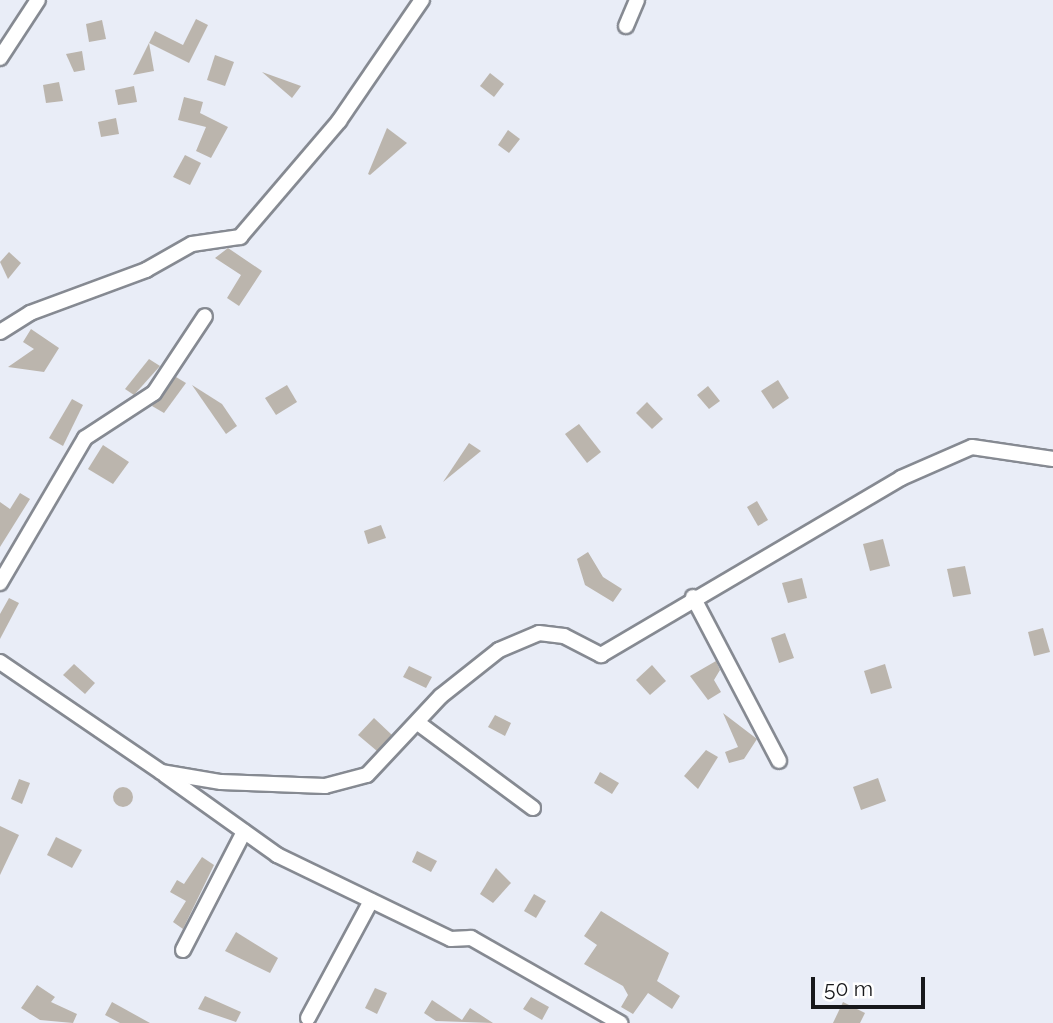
<!DOCTYPE html>
<style>
body{margin:0}
#map{position:relative;width:1053px;height:1023px;overflow:hidden;background:#e9edf7;font-family:Raleway,sans-serif}
div>[style]{position:absolute}
[style*='--x']{left:calc(var(--x)*1px);top:calc(var(--y)*1px);width:calc(var(--w)*1px);rotate:calc(var(--a)*1deg)}
.building>*{inset:0;background:#bbb5ad}
.round{border-radius:50%}
.roads{filter:drop-shadow(2px 0 #868a92) drop-shadow(-2px 0 #868a92) drop-shadow(0 2px #868a92) drop-shadow(0 -2px #868a92)}
.minor>*{height:14px;margin:-7px;padding:0 7px;transform-origin:7px;border-radius:7px;background:#fff}
span{translate:-50% -50%;white-space:nowrap;text-align:center;line-height:1.15;-webkit-text-stroke:7px #fff;paint-order:stroke}
.scale{position:absolute;left:811px;top:977px;width:114px;height:32px;box-sizing:border-box;border:4px solid #17181b;border-top:0;padding-left:9px;font-size:21px;line-height:24px;white-space:nowrap;color:#17181b;-webkit-text-stroke:5px #fff;paint-order:stroke}
</style>
<div id="map">
<div class="building">
<div style="clip-path:polygon(196px 19px,208px 25px,189px 63px,149px 43px,155px 31px,183px 45px)"></div>
<div style="clip-path:polygon(102px 20px,106px 39px,89px 42px,86px 24px)"></div>
<div style="clip-path:polygon(149px 43px,154px 71px,133px 75px)"></div>
<div style="clip-path:polygon(82px 51px,85px 70px,74px 72px,66px 54px)"></div>
<div style="clip-path:polygon(215px 55px,234px 62px,225px 86px,207px 80px)"></div>
<div style="clip-path:polygon(262px 72px,301px 86px,292px 98px)"></div>
<div style="clip-path:polygon(490px 73px,504px 84px,494px 97px,480px 86px)"></div>
<div style="clip-path:polygon(59px 82px,63px 101px,46px 103px,43px 85px)"></div>
<div style="clip-path:polygon(134px 86px,137px 102px,118px 105px,115px 90px)"></div>
<div style="clip-path:polygon(184px 97px,203px 102px,200px 113px,228px 127px,211px 158px,196px 151px,206px 127px,178px 120px)"></div>
<div style="clip-path:polygon(116px 118px,119px 134px,101px 137px,98px 122px)"></div>
<div style="clip-path:polygon(387px 128px,407px 143px,370px 175px,368px 174px)"></div>
<div style="clip-path:polygon(508px 130px,520px 139px,509px 153px,498px 145px)"></div>
<div style="clip-path:polygon(185px 155px,201px 163px,190px 185px,173px 177px)"></div>
<div style="clip-path:polygon(228px 248px,262px 271px,239px 306px,227px 298px,241px 275px,215px 258px)"></div>
<div style="clip-path:polygon(9px 252px,21px 263px,8px 279px,0 262px)"></div>
<div style="clip-path:polygon(31px 329px,59px 348px,44px 372px,8px 367px,34px 349px,23px 342px)"></div>
<div style="clip-path:polygon(149px 359px,160px 366px,134px 395px,125px 389px)"></div>
<div style="clip-path:polygon(176px 377px,186px 383px,164px 413px,152px 406px)"></div>
<div style="clip-path:polygon(778px 380px,789px 398px,773px 409px,761px 391px)"></div>
<div style="clip-path:polygon(192px 385px,222px 404px,237px 426px,226px 434px)"></div>
<div style="clip-path:polygon(287px 385px,297px 402px,276px 415px,265px 398px)"></div>
<div style="clip-path:polygon(708px 386px,720px 401px,709px 409px,697px 395px)"></div>
<div style="clip-path:polygon(72px 399px,83px 405px,63px 446px,49px 438px)"></div>
<div style="clip-path:polygon(647px 402px,663px 419px,652px 429px,636px 413px)"></div>
<div style="clip-path:polygon(579px 424px,601px 452px,587px 463px,565px 434px)"></div>
<div style="clip-path:polygon(469px 443px,481px 451px,443px 482px)"></div>
<div style="clip-path:polygon(103px 445px,129px 462px,113px 484px,88px 469px)"></div>
<div style="clip-path:polygon(20px 493px,30px 499px,0 547px,0 502px,10px 509px)"></div>
<div style="clip-path:polygon(757px 501px,768px 520px,758px 526px,747px 507px)"></div>
<div style="clip-path:polygon(381px 525px,386px 538px,368px 544px,364px 531px)"></div>
<div style="clip-path:polygon(883px 539px,890px 566px,870px 571px,863px 544px)"></div>
<div style="clip-path:polygon(588px 552px,603px 577px,622px 589px,613px 602px,585px 585px,577px 559px)"></div>
<div style="clip-path:polygon(965px 566px,971px 594px,953px 597px,947px 569px)"></div>
<div style="clip-path:polygon(802px 578px,807px 598px,788px 603px,782px 583px)"></div>
<div style="clip-path:polygon(9px 598px,19px 603px,0 639px,0 614px)"></div>
<div style="clip-path:polygon(1043px 628px,1050px 652px,1034px 656px,1028px 632px)"></div>
<div style="clip-path:polygon(785px 633px,794px 658px,779px 663px,771px 638px)"></div>
<div style="clip-path:polygon(716px 661px,720px 670px,714px 680px,721px 692px,708px 700px,690px 676px)"></div>
<div style="clip-path:polygon(74px 664px,95px 683px,85px 694px,63px 675px)"></div>
<div style="clip-path:polygon(885px 664px,892px 688px,871px 694px,864px 671px)"></div>
<div style="clip-path:polygon(652px 665px,666px 681px,650px 695px,636px 680px)"></div>
<div style="clip-path:polygon(409px 666px,432px 677px,426px 688px,403px 677px)"></div>
<div style="clip-path:polygon(723px 713px,757px 739px,744px 759px,729px 763px,725px 752px,738px 747px)"></div>
<div style="clip-path:polygon(495px 715px,511px 723px,505px 736px,488px 727px)"></div>
<div style="clip-path:polygon(374px 718px,392px 735px,377px 751px,358px 735px)"></div>
<div style="clip-path:polygon(706px 750px,718px 757px,698px 789px,684px 776px)"></div>
<div style="clip-path:polygon(600px 772px,619px 783px,612px 794px,594px 783px)"></div>
<div style="clip-path:polygon(878px 778px,886px 801px,861px 810px,853px 787px)"></div>
<div style="clip-path:polygon(19px 779px,30px 783px,22px 804px,11px 799px)"></div>
<div class="round" style="left:113px;top:787px;width:20px;height:20px"></div>
<div style="clip-path:polygon(0 826px,19px 835px,0 875px)"></div>
<div style="clip-path:polygon(56px 837px,82px 850px,72px 868px,47px 855px)"></div>
<div style="clip-path:polygon(417px 851px,437px 861px,431px 872px,412px 862px)"></div>
<div style="clip-path:polygon(202px 857px,214px 865px,183px 929px,173px 922px,186px 901px,170px 892px,177px 880px,184px 884px)"></div>
<div style="clip-path:polygon(496px 868px,511px 883px,493px 903px,480px 894px)"></div>
<div style="clip-path:polygon(534px 894px,546px 901px,536px 918px,524px 911px)"></div>
<div style="clip-path:polygon(601px 911px,669px 953px,657px 981px,680px 996px,672px 1009px,648px 993px,633px 1014px,621px 1007px,628px 995px,623px 986px,584px 964px,597px 945px,584px 936px)"></div>
<div style="clip-path:polygon(236px 932px,278px 958px,270px 973px,225px 951px)"></div>
<div style="clip-path:polygon(37px 985px,55px 997px,51px 1002px,77px 1014px,73px 1023px,40px 1020px,21px 1008px)"></div>
<div style="clip-path:polygon(375px 988px,387px 993px,377px 1014px,365px 1008px)"></div>
<div style="clip-path:polygon(205px 996px,241px 1012px,236px 1022px,198px 1009px)"></div>
<div style="clip-path:polygon(531px 997px,549px 1007px,542px 1020px,523px 1009px)"></div>
<div style="clip-path:polygon(432px 1000px,462px 1020px,470px 1008px,493px 1023px,436px 1021px,424px 1013px)"></div>
<div style="clip-path:polygon(112px 1002px,150px 1023px,120px 1023px,105px 1015px)"></div>
<div style="clip-path:polygon(843px 1002px,865px 1013px,860px 1023px,833px 1023px)"></div>
</div>
<div class="roads">
<div class="minor">
<div style="--x:626;--y:26;--w:28;--a:-67"></div>
<div style="--x:0;--y:58;--w:69;--a:-56.8"></div>
<div style="--x:0;--y:332;--w:36;--a:-32"></div>
<div style="--x:30;--y:313;--w:124;--a:-20.3"></div>
<div style="--x:146;--y:270;--w:53;--a:-29.5"></div>
<div style="--x:192;--y:244;--w:49;--a:-8.3"></div>
<div style="--x:240;--y:237;--w:153;--a:-49.5"></div>
<div style="--x:339;--y:121;--w:147;--a:-55.6"></div>
<div style="--x:0;--y:583;--w:168;--a:-59.6"></div>
<div style="--x:85;--y:438;--w:82;--a:-33.1"></div>
<div style="--x:154;--y:393;--w:92;--a:-56.5"></div>
<div style="--x:693;--y:597;--w:185;--a:62.3"></div>
<div style="--x:0;--y:662;--w:195;--a:34.3"></div>
<div style="--x:161;--y:772;--w:61;--a:9.5"></div>
<div style="--x:221;--y:782;--w:104;--a:2.2"></div>
<div style="--x:325;--y:786;--w:43;--a:-14.7"></div>
<div style="--x:367;--y:775;--w:108;--a:-46.9"></div>
<div style="--x:441;--y:696;--w:74;--a:-38.4"></div>
<div style="--x:499;--y:650;--w:43;--a:-23"></div>
<div style="--x:539;--y:633;--w:25;--a:7"></div>
<div style="--x:564;--y:636;--w:42;--a:27.2"></div>
<div style="--x:601;--y:655;--w:348;--a:-30.5"></div>
<div style="--x:901;--y:478;--w:77;--a:-23.6"></div>
<div style="--x:972;--y:447;--w:82;--a:8.4"></div>
<div style="--x:418;--y:723;--w:143;--a:36.5"></div>
<div style="--x:165;--y:775;--w:138;--a:35.5"></div>
<div style="--x:277;--y:855;--w:193;--a:25.8"></div>
<div style="--x:451;--y:939;--w:20;--a:-3"></div>
<div style="--x:471;--y:938;--w:172;--a:29.7"></div>
<div style="--x:183;--y:950;--w:133;--a:-62.7"></div>
<div style="--x:308;--y:1018;--w:133;--a:-61.7"></div>
</div>
</div>
<div class="scale">50 m</div>
</div>
